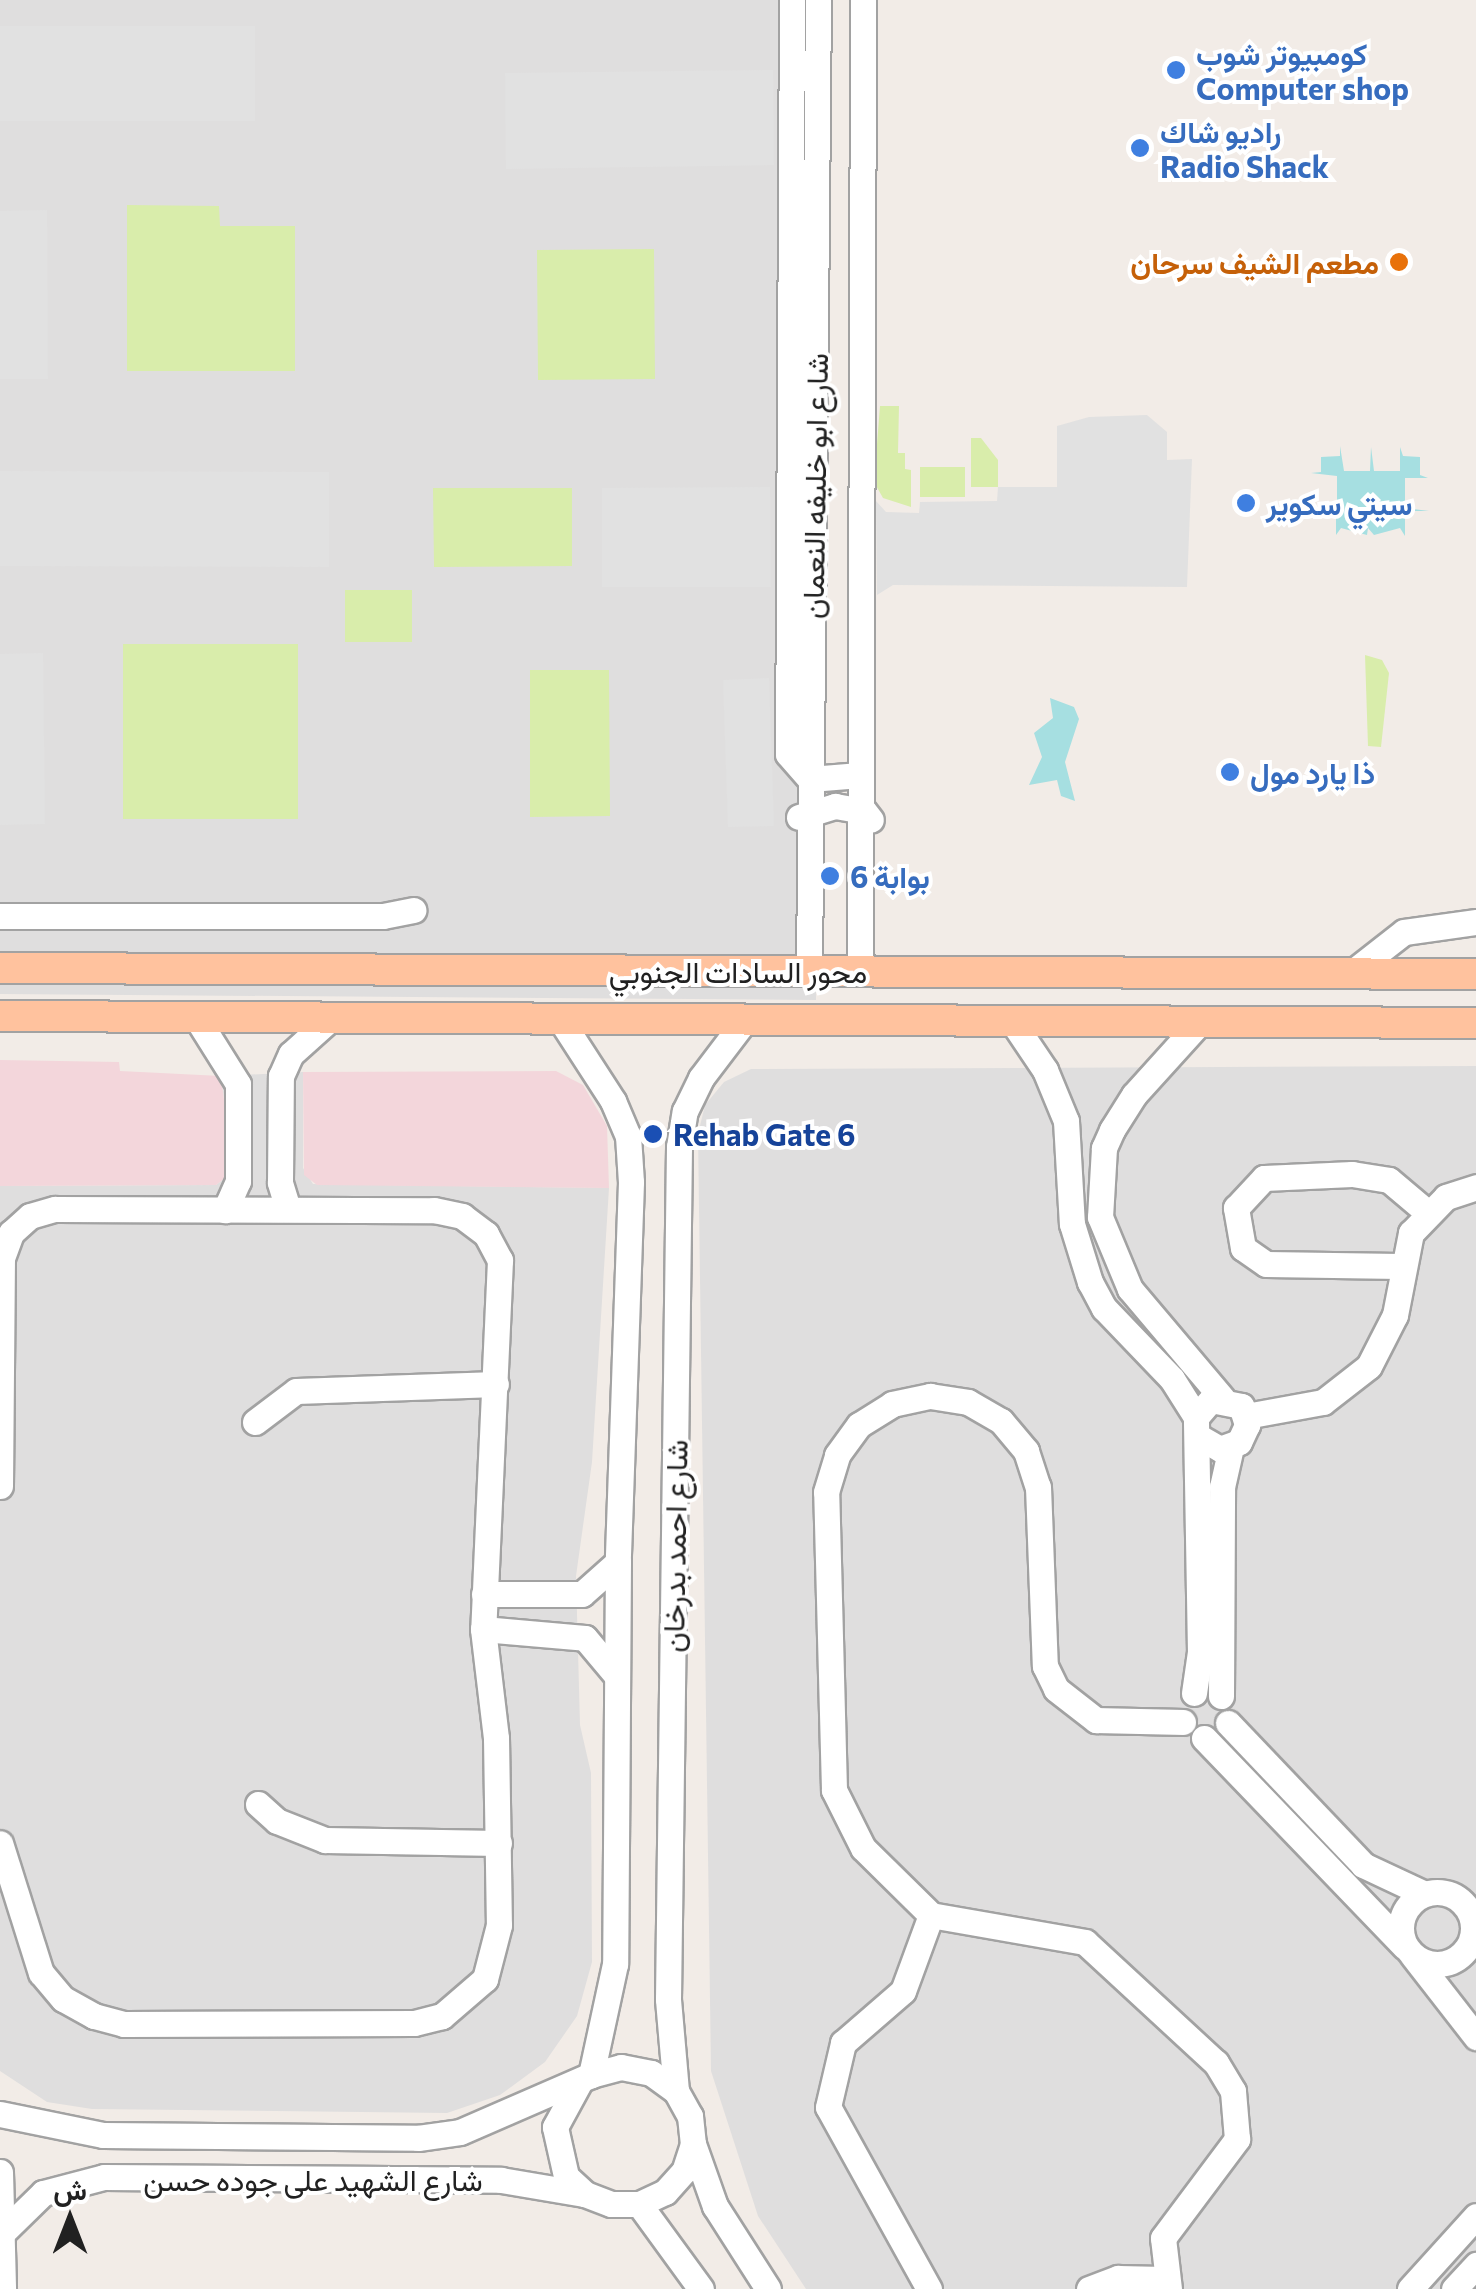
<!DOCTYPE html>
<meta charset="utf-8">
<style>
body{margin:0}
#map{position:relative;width:1476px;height:2289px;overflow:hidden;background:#f2ece7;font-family:Commissioner,Vazirmatn,sans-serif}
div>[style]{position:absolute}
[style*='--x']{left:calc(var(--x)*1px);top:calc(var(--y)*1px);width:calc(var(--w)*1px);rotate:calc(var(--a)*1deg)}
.residential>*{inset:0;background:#dfdede}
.commercial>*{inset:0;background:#f3d6db}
.grass>*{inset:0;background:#d9edab}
.parking>*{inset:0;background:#e1e1e1}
.water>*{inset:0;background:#a6dfe1}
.roads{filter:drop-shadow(2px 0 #a2a2a2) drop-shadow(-2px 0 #a2a2a2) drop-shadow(0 2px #a2a2a2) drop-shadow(0 -2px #a2a2a2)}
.minor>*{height:25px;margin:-12.5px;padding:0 12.5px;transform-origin:12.5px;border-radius:12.5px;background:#fff}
.minor>.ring{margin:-12.5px;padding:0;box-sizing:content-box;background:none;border:25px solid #fff;border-radius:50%}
.major>*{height:30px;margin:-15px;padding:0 15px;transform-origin:15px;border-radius:15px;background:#ffc29e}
.dots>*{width:28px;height:28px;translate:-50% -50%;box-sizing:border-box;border:5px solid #fff;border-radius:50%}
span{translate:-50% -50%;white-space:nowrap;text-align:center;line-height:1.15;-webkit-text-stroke:8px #fff;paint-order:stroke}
.shop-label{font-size:30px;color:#366cbe;font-weight:700}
.left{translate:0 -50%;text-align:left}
.food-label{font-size:30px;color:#c56008;font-weight:700}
.right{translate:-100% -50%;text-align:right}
.street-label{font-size:30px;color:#212121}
.transit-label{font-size:30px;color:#164399;font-weight:700}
.north{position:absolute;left:20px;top:2169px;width:100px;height:100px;-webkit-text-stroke:8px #fff;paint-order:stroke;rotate:0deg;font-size:28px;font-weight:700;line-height:40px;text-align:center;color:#212121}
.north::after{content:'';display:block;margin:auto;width:35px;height:45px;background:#212121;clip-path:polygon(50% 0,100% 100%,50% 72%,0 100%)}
</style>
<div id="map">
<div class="residential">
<div style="clip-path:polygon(0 0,820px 0,816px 1000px,0 994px)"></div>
<div style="clip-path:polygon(1476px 1066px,1476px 2289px,806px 2289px,758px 2216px,711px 2071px,698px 1134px,705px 1105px,724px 1082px,751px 1069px)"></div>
<div style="clip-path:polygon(303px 1072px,303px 1168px,313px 1184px,609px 1188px,592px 1462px,576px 1576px,580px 1725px,591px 1773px,592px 1962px,577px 2016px,545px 2062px,500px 2095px,447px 2113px,92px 2109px,47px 2102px,0 2071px,0 1186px,216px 1185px,233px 1172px,221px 1076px)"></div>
</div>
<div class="commercial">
<div style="clip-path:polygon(0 1060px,119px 1062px,120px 1071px,221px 1076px,233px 1172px,216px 1185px,0 1186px)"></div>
<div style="clip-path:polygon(556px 1071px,583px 1085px,607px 1126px,609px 1188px,317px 1185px,304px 1175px,303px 1072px)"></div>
</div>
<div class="grass">
<div style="clip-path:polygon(127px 205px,219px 206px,220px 226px,295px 226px,295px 371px,127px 371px)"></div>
<div style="clip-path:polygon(654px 249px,655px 379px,538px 380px,537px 250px)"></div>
<div style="clip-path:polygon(880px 406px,899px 406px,898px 453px,905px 453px,905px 469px,911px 470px,911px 507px,883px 498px,874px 482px)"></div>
<div style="clip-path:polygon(971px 438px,981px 438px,998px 460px,998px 487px,971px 487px)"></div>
<div style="clip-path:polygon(920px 467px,965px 467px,965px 497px,920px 497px)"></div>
<div style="clip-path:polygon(433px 488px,572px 488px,572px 566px,434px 567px)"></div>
<div style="clip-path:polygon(345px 590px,412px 590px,412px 642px,345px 642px)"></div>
<div style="clip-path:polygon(123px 644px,298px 644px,298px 819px,123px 819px)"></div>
<div style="clip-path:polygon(1365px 655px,1382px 660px,1389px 673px,1381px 747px,1368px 746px)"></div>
<div style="clip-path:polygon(530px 670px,609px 670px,610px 816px,530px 817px)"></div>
</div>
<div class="parking">
<div style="clip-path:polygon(0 26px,255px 26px,255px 121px,0 121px)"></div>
<div style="clip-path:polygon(773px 70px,774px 165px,506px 169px,505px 73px)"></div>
<div style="clip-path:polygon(47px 210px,48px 379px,0 379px,0 211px)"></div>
<div style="clip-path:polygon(1147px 415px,1167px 432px,1167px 460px,1192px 459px,1187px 587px,893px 585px,877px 595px,876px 501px,886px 512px,919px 513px,920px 502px,997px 501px,998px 487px,1057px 487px,1057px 426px,1089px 417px)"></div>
<div style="clip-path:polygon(0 471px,329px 472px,329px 567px,0 566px)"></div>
<div style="clip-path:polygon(770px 487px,771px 587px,602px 587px,602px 488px)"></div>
<div style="clip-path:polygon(43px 653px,45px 824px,0 825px,0 654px)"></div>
<div style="clip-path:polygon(769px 678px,774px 826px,728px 827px,723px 680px)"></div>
</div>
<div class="water">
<div style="clip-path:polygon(1340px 446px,1344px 471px,1370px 471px,1371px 447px,1374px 471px,1400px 471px,1400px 447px,1403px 456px,1420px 457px,1420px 475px,1428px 478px,1405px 478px,1405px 508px,1429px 511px,1405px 511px,1405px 536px,1400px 528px,1374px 535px,1368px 528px,1367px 535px,1341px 528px,1336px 535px,1336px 510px,1312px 509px,1337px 507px,1337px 476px,1311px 473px,1321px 472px,1321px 457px,1340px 456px)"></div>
<div style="clip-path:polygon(1050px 698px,1074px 707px,1079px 719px,1065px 762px,1075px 801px,1061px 796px,1057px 780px,1029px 785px,1042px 757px,1034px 733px,1053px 718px)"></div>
</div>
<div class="roads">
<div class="minor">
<div style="--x:792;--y:0;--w:754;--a:90.3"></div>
<div style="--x:788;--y:754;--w:33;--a:49"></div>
<div style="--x:810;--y:779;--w:50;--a:-4.6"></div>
<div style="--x:799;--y:817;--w:38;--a:-17"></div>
<div style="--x:835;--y:806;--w:29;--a:10"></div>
<div style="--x:864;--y:811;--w:11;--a:52"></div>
<div style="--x:0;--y:916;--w:383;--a:0"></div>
<div style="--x:383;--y:916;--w:31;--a:-11"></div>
<div style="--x:860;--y:971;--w:971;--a:-89.82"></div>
<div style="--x:809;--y:972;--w:972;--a:-89.47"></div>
<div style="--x:1350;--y:974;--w:68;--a:-37.9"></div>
<div style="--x:1404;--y:932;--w:73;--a:-7.9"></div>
<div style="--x:196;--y:1017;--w:79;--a:57.9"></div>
<div style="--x:238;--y:1084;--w:97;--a:90"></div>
<div style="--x:238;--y:1181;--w:32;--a:114"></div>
<div style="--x:560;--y:1019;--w:98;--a:57.1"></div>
<div style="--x:613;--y:1101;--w:38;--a:67"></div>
<div style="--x:628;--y:1136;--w:46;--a:86.3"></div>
<div style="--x:631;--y:1182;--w:380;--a:92"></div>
<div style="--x:618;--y:1562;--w:402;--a:90.4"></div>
<div style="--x:615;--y:1964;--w:114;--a:102.2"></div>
<div style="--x:1012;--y:1021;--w:59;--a:56"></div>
<div style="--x:1045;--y:1070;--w:55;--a:67.6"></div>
<div style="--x:1066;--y:1121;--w:103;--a:86.7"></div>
<div style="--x:1072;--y:1224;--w:61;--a:72.8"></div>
<div style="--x:1090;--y:1282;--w:30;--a:62"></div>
<div style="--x:1104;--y:1308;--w:98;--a:46.2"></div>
<div style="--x:1172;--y:1379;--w:45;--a:57.7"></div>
<div style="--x:1200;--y:1022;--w:98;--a:132.1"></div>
<div style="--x:1134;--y:1095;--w:41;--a:122.2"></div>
<div style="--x:1112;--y:1130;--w:20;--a:114"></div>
<div style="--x:1104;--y:1148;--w:69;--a:93.3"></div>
<div style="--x:1100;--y:1217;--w:78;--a:67.4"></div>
<div style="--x:1130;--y:1289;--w:143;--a:49.8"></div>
<div style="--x:288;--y:1209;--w:28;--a:-107"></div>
<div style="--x:280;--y:1182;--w:106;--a:-89.5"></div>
<div style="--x:281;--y:1076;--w:24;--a:-66"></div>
<div style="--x:291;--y:1054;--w:54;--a:-42"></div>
<div style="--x:1400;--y:1266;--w:134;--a:-179.1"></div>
<div style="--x:1266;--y:1264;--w:28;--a:-145"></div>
<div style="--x:1243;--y:1248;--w:41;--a:-99.9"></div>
<div style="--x:1236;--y:1208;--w:41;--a:-47"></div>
<div style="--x:1264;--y:1178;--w:88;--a:-2.6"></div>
<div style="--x:1352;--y:1174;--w:37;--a:9"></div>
<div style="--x:1389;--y:1180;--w:50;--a:40.1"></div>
<div style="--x:1246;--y:1416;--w:78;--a:-10.3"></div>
<div style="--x:1323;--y:1402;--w:58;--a:-38"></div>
<div style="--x:1369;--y:1366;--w:57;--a:-63"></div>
<div style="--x:1395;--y:1315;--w:84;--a:-79"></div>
<div style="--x:1411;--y:1233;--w:50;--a:-45.8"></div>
<div style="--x:1446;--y:1197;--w:32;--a:-18"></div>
<div style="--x:255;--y:1422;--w:51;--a:-37.1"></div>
<div style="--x:296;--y:1391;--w:200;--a:-2"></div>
<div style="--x:0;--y:1486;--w:228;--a:-89.5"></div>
<div style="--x:2;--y:1258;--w:27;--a:-70"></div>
<div style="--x:11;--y:1233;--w:25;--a:-42"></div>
<div style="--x:30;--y:1216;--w:26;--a:-16"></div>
<div style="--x:55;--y:1209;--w:379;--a:0.2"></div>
<div style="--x:434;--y:1210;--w:29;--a:12"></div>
<div style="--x:462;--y:1216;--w:30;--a:37"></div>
<div style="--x:486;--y:1234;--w:30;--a:62"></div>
<div style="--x:500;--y:1260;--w:369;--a:92.6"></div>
<div style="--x:483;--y:1629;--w:110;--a:83.2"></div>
<div style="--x:496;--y:1738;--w:187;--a:89.1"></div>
<div style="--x:499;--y:1925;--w:56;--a:104.5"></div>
<div style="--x:485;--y:1979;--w:57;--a:139.3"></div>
<div style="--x:442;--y:2016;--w:29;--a:166"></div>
<div style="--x:414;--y:2023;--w:290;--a:179.8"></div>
<div style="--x:124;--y:2024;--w:31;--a:-165"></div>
<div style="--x:94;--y:2016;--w:35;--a:-151"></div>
<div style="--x:63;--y:1999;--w:34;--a:-130"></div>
<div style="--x:41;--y:1973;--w:136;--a:-107.5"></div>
<div style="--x:484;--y:1594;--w:98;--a:0"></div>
<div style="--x:582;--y:1594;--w:48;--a:-41.6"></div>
<div style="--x:483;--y:1629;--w:102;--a:5"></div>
<div style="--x:585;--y:1638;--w:48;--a:50"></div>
<div style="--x:1194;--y:1693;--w:41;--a:-81.7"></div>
<div style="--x:1200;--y:1652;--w:235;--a:-91"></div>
<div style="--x:1196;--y:1417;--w:23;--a:-49"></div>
<div style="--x:1211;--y:1400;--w:31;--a:11"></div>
<div style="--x:1241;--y:1406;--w:20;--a:72"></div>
<div style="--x:1247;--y:1425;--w:19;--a:115"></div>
<div style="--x:1239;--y:1442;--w:20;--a:160"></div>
<div style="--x:1220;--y:1449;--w:22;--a:-150"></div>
<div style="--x:1221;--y:1696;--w:209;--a:-89.7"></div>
<div style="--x:1222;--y:1487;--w:41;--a:-77.3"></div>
<div style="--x:1228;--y:1723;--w:196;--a:46.4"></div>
<div style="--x:1363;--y:1865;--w:68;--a:25.1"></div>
<div style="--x:1204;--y:1738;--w:289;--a:46.1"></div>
<div style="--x:258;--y:1804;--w:25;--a:42"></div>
<div style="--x:277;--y:1821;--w:52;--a:21.6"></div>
<div style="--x:325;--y:1840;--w:174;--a:1"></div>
<div class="ring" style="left:1401px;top:1892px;width:47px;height:47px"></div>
<div style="--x:1413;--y:1956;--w:103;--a:52.1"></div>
<div style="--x:676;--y:2091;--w:92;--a:-95"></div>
<div style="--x:668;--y:1999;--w:852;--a:-89.26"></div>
<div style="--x:679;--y:1147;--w:36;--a:-81"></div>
<div style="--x:685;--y:1111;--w:37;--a:-64"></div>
<div style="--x:701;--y:1078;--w:73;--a:-52.8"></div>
<div style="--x:0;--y:2114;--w:105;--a:11.5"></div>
<div style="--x:103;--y:2135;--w:315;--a:0.5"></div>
<div style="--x:418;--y:2138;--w:42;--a:-8.1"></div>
<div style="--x:460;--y:2132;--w:143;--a:-23.5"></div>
<div style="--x:591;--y:2075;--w:31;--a:-15"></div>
<div style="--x:621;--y:2067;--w:31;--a:11"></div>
<div style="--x:651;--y:2073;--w:31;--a:36"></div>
<div style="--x:676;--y:2091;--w:29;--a:61"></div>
<div style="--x:690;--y:2116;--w:28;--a:84"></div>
<div style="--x:693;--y:2144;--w:28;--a:108"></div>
<div style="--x:684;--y:2171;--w:28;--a:132"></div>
<div style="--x:665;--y:2192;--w:29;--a:155"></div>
<div style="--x:639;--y:2204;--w:28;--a:180"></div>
<div style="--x:611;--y:2204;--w:28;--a:-159"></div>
<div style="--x:585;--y:2194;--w:26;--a:-137"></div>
<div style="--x:566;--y:2176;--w:50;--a:-102.7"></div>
<div style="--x:555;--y:2127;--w:50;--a:-61.4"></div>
<div style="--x:693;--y:2144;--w:66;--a:70.5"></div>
<div style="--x:715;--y:2206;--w:98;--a:57.4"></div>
<div style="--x:0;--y:2172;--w:117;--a:88.5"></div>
<div style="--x:639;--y:2204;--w:105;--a:53.9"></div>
<div style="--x:0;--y:2235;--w:60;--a:-44.3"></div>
<div style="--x:43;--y:2193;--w:63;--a:-14.7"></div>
<div style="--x:104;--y:2177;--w:397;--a:0.4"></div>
<div style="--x:501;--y:2180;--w:84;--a:9.6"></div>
<div style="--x:929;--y:2289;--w:208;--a:-119"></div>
<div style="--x:828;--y:2107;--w:66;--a:-76.8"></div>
<div style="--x:843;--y:2043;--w:79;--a:-40.9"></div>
<div style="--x:903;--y:1991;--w:81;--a:-69.8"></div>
<div style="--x:1089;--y:2289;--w:31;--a:-21"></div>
<div style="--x:1118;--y:2278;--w:46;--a:1.2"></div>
<div style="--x:1169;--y:2289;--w:51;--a:-96.7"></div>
<div style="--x:1163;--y:2238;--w:124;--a:-53.2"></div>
<div style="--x:1237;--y:2139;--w:48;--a:-94.8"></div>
<div style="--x:1233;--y:2091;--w:33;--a:-121"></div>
<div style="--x:1216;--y:2063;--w:178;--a:-137.3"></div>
<div style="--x:1085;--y:1942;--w:156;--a:-170.1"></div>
<div style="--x:931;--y:1915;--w:95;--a:-135.4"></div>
<div style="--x:863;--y:1848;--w:65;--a:-116.6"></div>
<div style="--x:834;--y:1790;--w:298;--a:-91.5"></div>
<div style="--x:826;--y:1492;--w:39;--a:-73"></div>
<div style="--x:837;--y:1455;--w:37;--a:-54"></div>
<div style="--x:859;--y:1425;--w:39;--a:-32"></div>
<div style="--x:892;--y:1404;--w:39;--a:-12"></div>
<div style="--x:930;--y:1396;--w:38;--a:9"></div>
<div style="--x:968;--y:1402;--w:38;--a:30"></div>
<div style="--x:1001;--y:1421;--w:39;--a:50"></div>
<div style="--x:1026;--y:1451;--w:38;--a:72"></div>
<div style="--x:1038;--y:1487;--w:179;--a:87.8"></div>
<div style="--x:1045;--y:1666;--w:25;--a:64"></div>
<div style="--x:1056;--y:1689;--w:51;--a:37.8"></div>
<div style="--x:1096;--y:1720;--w:87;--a:1.3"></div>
<div style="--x:1410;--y:2289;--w:98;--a:-47.9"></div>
<div style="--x:1454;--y:2289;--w:33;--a:-47"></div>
</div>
<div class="major">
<div style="--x:0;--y:968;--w:1476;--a:0.23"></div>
<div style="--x:0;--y:1016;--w:1476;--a:0.27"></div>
</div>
</div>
<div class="dots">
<div style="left:1176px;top:70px;background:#3f7fe0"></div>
<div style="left:1140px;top:148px;background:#3f7fe0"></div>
<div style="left:1399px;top:262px;background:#e8710a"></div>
<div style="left:1246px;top:503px;background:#3f7fe0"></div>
<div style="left:1230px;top:772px;background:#3f7fe0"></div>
<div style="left:830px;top:876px;background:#3f7fe0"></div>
<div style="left:653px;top:1134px;background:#1a4fb4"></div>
</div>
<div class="shop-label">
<span class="left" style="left:1196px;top:70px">كومبيوتر شوب<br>Computer shop</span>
<span class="left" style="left:1160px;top:148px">راديو شاك<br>Radio Shack</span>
<span class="left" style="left:1266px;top:503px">سيتي سكوير</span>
<span class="left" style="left:1250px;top:772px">ذا يارد مول</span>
<span class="left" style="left:850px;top:876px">بوابة 6</span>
</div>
<div class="food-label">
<span class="right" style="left:1379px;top:262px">مطعم الشيف سرحان</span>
</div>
<div class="street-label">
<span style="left:814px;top:486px;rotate:-89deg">شارع ابو خليفه النعمان</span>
<span style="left:738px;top:971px">محور السادات الجنوبي</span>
<span style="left:674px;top:1546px;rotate:-89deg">شارع احمد بدرخان</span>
<span style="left:313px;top:2179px">شارع الشهيد على جوده حسن</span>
</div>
<div class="transit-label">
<span class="left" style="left:673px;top:1134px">Rehab Gate 6</span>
</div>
<div class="north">ش</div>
</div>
